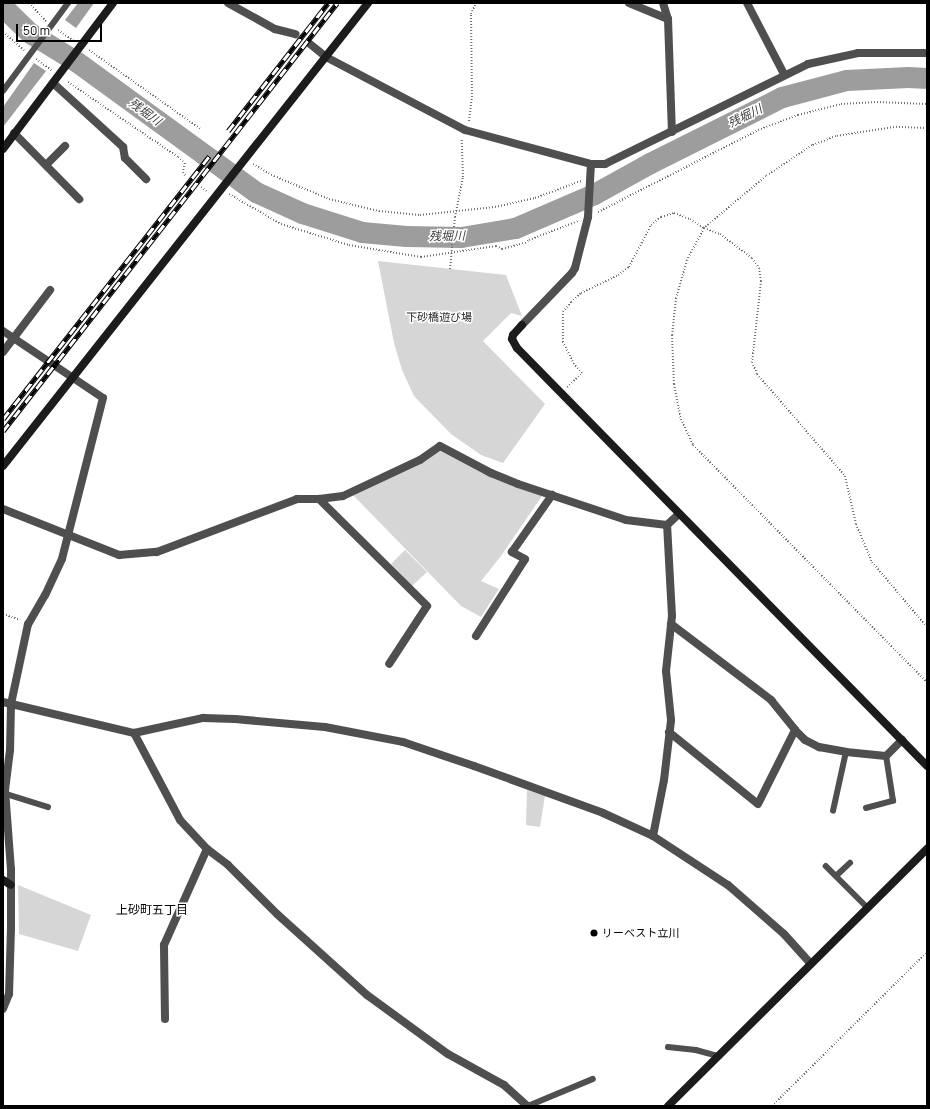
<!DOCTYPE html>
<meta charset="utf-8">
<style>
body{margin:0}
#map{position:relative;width:930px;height:1109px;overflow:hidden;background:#fff;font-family:Manrope,"Noto Sans JP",sans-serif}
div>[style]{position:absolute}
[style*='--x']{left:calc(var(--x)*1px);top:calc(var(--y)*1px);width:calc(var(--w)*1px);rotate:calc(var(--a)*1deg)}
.green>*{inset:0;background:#d6d6d6}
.water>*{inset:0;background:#9d9d9d}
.river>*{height:21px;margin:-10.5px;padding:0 10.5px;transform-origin:10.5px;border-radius:10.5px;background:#9d9d9d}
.street-tunnel>*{height:8px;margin-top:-4px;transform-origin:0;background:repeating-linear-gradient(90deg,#d9d9d9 0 8px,transparent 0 12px)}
.path>*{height:2px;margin-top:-1px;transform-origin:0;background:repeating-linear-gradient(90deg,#717171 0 1px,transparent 0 3px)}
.lane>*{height:5.5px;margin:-2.75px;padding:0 2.75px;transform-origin:2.75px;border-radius:2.75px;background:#4f4f4f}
.street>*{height:8px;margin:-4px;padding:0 4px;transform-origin:4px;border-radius:4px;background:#4f4f4f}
.secondary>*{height:8px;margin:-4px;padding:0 4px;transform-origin:4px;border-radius:4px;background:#1c1c1c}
.rail>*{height:4.5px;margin-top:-2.25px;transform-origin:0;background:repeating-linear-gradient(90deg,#fff 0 9px,#000 0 18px);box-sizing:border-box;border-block:1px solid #000}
.dots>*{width:11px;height:11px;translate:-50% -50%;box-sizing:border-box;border:2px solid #fff;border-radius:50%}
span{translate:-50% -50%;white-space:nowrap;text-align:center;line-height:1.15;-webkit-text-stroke:3px #fff;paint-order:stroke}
.park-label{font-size:11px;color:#2d2d2d}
.poi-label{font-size:11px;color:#000}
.left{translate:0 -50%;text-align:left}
.water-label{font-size:12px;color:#3e3e3e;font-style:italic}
.neighbourhood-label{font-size:12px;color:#000}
.frame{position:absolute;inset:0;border:4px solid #000;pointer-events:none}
.scale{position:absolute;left:16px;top:24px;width:86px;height:18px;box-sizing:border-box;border:2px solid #000;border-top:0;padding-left:5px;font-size:12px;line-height:14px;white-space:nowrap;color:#000;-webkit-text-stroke:3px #fff;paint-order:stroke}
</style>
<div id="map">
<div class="green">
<div style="clip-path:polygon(378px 261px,506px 275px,522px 316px,511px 313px,483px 341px,545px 404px,503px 463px,481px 455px,451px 434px,414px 396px,402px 370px,394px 343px)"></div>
<div style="clip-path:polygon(438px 449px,544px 493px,501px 556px,481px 581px,499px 589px,481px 617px,461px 606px,352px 494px)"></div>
<div style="clip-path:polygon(405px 550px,427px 572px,412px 586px,391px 564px)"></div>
<div style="clip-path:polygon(527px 790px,545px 796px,540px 827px,526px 825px)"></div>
<div style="clip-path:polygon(18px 885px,91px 915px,78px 951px,19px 934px)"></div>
</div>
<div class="water">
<div style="clip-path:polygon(78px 3px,94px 3px,76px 28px,65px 20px)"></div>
<div style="clip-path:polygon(34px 63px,46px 71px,3px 127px,3px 107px)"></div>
</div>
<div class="river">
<div style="--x:3;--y:7;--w:37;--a:44"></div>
<div style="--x:30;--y:33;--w:55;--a:31.7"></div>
<div style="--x:77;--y:62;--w:221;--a:36"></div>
<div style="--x:256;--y:192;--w:51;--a:24.5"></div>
<div style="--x:302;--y:213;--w:63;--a:17.6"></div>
<div style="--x:362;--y:232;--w:44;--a:5.2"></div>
<div style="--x:406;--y:236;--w:55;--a:1"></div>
<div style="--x:461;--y:237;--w:55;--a:-9.5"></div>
<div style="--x:515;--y:228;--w:86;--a:-23.3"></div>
<div style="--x:594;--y:194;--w:64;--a:-29"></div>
<div style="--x:650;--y:163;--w:148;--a:-26.6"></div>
<div style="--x:782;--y:97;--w:66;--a:-14.9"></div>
<div style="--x:846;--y:80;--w:62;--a:-2.8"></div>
<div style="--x:908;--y:77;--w:19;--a:3"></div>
</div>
<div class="street-tunnel">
<div style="--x:295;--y:34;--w:18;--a:34"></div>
</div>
<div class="path">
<div style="--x:29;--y:3;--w:25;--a:47"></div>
<div style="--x:58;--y:30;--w:19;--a:35"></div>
<div style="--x:3;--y:32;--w:28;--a:41"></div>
<div style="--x:89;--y:50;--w:138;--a:35.3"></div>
<div style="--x:36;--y:59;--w:19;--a:36"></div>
<div style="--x:68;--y:82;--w:133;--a:34.3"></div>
<div style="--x:178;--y:157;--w:9;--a:41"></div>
<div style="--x:185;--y:163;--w:9;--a:103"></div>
<div style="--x:183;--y:172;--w:4;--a:56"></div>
<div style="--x:469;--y:121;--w:24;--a:-83"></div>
<div style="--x:472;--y:97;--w:83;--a:-90.7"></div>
<div style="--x:471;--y:14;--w:12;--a:-66"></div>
<div style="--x:927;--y:128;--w:33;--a:-178"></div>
<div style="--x:894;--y:127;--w:59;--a:171.2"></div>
<div style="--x:836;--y:136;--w:26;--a:159"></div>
<div style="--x:812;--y:145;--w:55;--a:146"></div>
<div style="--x:766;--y:176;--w:81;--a:140"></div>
<div style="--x:704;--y:228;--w:36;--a:118"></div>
<div style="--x:687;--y:260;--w:40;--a:106"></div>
<div style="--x:676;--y:298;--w:37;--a:96"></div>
<div style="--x:672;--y:335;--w:49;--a:87.7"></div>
<div style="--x:674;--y:384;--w:36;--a:79"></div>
<div style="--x:681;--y:419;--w:29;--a:65"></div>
<div style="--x:693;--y:445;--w:333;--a:45.4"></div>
<div style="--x:253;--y:164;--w:24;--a:30"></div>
<div style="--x:274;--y:176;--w:60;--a:22.7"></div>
<div style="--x:329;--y:199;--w:51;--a:13.5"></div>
<div style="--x:379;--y:211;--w:41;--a:5.6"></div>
<div style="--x:420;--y:215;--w:75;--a:-6.1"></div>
<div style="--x:495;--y:207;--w:41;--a:-12.7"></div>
<div style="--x:535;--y:198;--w:49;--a:-20.3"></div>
<div style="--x:201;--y:187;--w:9;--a:36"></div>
<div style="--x:229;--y:194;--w:60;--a:30"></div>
<div style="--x:281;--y:224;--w:71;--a:17.2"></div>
<div style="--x:349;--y:245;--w:73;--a:9.5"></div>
<div style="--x:421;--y:257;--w:76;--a:-8.3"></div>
<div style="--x:496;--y:246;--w:7;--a:27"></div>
<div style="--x:502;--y:249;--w:24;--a:-15"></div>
<div style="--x:525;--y:243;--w:5;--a:-37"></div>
<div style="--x:529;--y:240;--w:53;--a:-21.2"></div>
<div style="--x:598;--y:212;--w:180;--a:-27.1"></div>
<div style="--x:758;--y:130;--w:43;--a:-20.6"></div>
<div style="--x:798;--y:115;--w:44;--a:-14.3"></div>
<div style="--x:841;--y:104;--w:36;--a:-3"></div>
<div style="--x:877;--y:102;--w:50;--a:2.3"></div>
<div style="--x:450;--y:269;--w:52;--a:-84.5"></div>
<div style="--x:455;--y:217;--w:41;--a:-78.7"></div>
<div style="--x:463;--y:177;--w:38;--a:-92"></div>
<div style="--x:567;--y:387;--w:21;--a:-43"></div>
<div style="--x:582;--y:373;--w:12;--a:-132"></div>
<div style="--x:574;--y:364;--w:25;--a:-117"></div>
<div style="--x:563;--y:342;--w:30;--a:-90"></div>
<div style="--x:563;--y:312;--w:13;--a:-51"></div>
<div style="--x:571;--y:302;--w:13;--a:-42"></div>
<div style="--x:581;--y:293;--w:41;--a:-25.9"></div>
<div style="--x:618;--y:275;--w:14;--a:-36"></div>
<div style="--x:629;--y:267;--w:47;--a:-62.4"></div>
<div style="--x:651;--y:225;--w:13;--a:-39"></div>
<div style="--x:661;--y:217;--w:14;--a:-17"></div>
<div style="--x:674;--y:213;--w:17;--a:21"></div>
<div style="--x:690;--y:219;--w:17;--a:33"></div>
<div style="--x:704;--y:228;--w:17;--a:21"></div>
<div style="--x:720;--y:234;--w:40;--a:37"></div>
<div style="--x:752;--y:258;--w:12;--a:55"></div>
<div style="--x:759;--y:268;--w:13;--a:81"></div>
<div style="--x:761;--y:281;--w:81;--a:96.3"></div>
<div style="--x:752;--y:362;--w:13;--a:67"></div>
<div style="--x:757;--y:374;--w:135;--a:49.2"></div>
<div style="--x:845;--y:476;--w:49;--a:77.1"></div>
<div style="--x:856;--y:524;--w:41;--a:67.2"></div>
<div style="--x:872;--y:562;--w:85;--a:49.8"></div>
<div style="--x:3;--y:614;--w:18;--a:19"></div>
<div style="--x:772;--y:1106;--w:218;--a:-44.8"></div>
</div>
<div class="lane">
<div style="--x:3;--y:91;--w:109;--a:-53.5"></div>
<div style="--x:6;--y:794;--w:44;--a:17.2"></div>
<div style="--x:866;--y:808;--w:28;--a:-15"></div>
<div style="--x:893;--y:801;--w:46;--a:-98.8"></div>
<div style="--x:833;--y:811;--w:60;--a:-77.6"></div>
<div style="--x:826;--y:866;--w:59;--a:45"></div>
<div style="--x:836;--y:876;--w:19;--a:-43"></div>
<div style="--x:668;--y:1047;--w:28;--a:6"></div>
<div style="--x:696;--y:1050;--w:24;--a:15"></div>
<div style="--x:528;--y:1106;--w:70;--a:-22.6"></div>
</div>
<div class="street">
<div style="--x:228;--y:3;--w:54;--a:29"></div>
<div style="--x:275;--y:29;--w:21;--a:14"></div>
<div style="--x:629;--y:3;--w:42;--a:22.3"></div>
<div style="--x:663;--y:3;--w:17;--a:73"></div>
<div style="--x:668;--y:19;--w:113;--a:88"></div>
<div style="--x:747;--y:3;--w:80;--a:62.5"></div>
<div style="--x:310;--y:44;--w:21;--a:39"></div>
<div style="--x:326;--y:57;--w:157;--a:27.7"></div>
<div style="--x:465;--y:130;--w:131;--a:15.1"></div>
<div style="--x:591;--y:164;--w:14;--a:0"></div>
<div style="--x:605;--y:164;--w:226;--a:-26.2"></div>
<div style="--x:808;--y:64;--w:51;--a:-12.4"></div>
<div style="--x:858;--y:53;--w:69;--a:0"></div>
<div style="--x:53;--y:83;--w:95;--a:42.4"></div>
<div style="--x:123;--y:147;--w:11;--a:80"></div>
<div style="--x:125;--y:158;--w:30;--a:45"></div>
<div style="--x:14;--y:133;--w:93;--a:45.4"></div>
<div style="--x:46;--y:165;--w:27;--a:-45"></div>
<div style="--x:522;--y:325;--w:72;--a:-46.1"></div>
<div style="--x:572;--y:273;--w:6;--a:-59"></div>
<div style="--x:575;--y:268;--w:53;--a:-75.7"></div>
<div style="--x:588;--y:217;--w:53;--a:-86.8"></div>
<div style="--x:3;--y:331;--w:120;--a:33.8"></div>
<div style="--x:103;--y:398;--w:166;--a:104.3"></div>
<div style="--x:62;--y:559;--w:40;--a:115"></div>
<div style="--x:45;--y:595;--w:34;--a:120"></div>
<div style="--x:28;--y:624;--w:82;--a:102"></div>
<div style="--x:11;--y:704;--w:46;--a:91.2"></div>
<div style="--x:10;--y:750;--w:40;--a:97.1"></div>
<div style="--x:5;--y:790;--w:79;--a:85.7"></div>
<div style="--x:11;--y:869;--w:59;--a:90"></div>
<div style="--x:11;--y:928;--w:66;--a:91.7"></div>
<div style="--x:9;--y:994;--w:16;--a:112"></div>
<div style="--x:3;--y:352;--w:78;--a:-52.8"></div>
<div style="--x:319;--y:499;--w:152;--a:44.7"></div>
<div style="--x:427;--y:606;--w:69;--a:123.2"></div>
<div style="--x:3;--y:509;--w:125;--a:21.6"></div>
<div style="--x:119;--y:555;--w:38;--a:-5"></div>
<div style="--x:157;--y:552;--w:150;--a:-20.7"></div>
<div style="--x:297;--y:499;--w:22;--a:0"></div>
<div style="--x:319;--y:499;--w:24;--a:-7"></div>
<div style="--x:343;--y:496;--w:85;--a:-25.1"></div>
<div style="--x:420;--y:460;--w:24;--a:-35"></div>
<div style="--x:440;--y:446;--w:58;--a:27.9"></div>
<div style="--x:491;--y:473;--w:29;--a:22"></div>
<div style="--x:518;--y:484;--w:114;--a:18.4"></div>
<div style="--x:626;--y:520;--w:41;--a:7"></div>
<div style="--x:667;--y:525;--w:16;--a:-43"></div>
<div style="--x:671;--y:624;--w:126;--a:37.2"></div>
<div style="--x:771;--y:700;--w:38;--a:51"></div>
<div style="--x:795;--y:730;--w:14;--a:45"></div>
<div style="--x:805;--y:740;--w:16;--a:27"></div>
<div style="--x:819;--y:747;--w:27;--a:10"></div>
<div style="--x:846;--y:752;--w:40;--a:5.7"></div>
<div style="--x:886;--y:756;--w:23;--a:-45"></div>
<div style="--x:476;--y:636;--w:91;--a:-57.5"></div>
<div style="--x:525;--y:559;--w:15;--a:-152"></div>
<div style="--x:512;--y:552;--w:70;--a:-54.9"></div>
<div style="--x:3;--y:702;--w:135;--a:13.3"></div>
<div style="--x:134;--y:733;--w:71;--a:-12.3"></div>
<div style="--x:203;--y:718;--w:32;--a:2"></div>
<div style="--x:235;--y:719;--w:90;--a:5.1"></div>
<div style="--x:325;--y:727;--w:79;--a:10.9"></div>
<div style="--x:403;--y:742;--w:75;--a:18.7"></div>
<div style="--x:474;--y:766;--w:137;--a:20"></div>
<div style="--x:603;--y:813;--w:55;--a:24.7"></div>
<div style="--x:653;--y:836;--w:90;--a:33.2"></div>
<div style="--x:728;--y:885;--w:74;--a:41.2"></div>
<div style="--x:784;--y:934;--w:40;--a:48"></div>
<div style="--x:669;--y:732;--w:114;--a:39"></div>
<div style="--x:758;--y:804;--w:83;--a:-63.4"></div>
<div style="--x:134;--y:733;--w:98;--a:62.1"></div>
<div style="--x:180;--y:820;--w:40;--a:47"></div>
<div style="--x:207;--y:849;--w:26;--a:37"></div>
<div style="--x:228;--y:865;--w:69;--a:45"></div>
<div style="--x:277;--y:914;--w:121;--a:42"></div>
<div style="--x:367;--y:995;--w:100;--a:36.1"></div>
<div style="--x:448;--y:1054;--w:64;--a:29"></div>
<div style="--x:504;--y:1085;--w:31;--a:42"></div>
<div style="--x:653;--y:836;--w:57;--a:-78.9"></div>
<div style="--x:664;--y:780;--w:60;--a:-83.3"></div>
<div style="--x:671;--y:720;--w:49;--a:-95.8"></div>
<div style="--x:666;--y:671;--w:55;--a:-83.8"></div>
<div style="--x:672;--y:616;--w:91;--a:-93.1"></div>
<div style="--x:165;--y:1019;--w:74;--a:-90.8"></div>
<div style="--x:164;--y:945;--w:105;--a:-65.9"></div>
</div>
<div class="secondary">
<div style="--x:3;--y:149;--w:183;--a:-53"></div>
<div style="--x:522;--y:325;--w:13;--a:132"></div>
<div style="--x:513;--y:335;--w:4;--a:104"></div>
<div style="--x:512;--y:339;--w:10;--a:61"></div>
<div style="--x:517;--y:348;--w:586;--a:45.55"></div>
<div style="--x:3;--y:466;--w:590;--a:-51.75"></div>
<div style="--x:3;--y:880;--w:9;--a:32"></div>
<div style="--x:668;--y:1106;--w:365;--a:-44.8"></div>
</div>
<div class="rail">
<div style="--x:228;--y:131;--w:162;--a:-52"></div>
<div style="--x:3;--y:419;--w:334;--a:-51.9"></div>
<div style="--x:3;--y:431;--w:543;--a:-52.03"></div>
</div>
<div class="dots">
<div style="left:594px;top:933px;background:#000"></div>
</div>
<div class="park-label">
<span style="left:439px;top:317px">下砂橋遊び場</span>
</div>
<div class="poi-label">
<span class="left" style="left:602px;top:933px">リーベスト立川</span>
</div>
<div class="water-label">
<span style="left:145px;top:112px;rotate:36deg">残堀川</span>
<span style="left:745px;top:116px;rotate:-27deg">残堀川</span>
<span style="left:447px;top:236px;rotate:-1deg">残堀川</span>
</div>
<div class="neighbourhood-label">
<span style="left:152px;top:910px">上砂町五丁目</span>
</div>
<div class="frame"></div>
<div class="scale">50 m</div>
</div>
